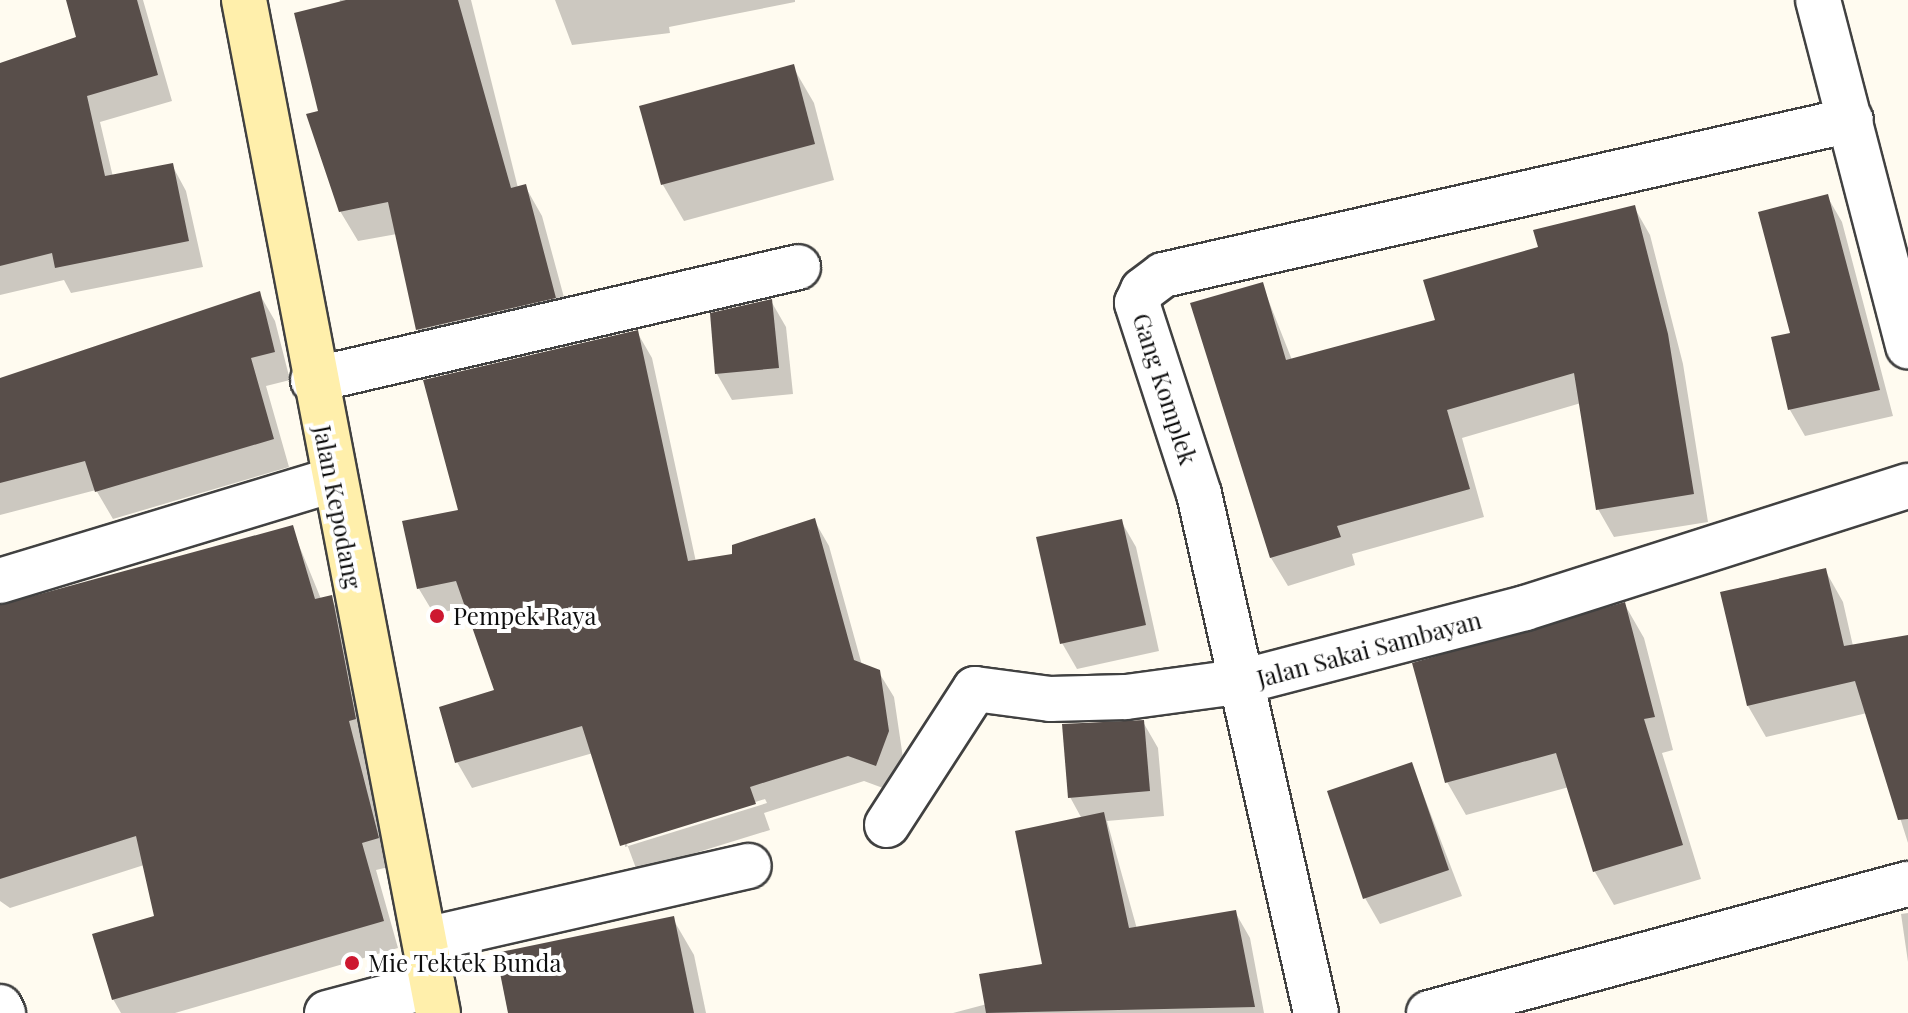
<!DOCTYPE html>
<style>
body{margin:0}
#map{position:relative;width:1908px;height:1013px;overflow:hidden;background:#fffbf0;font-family:"Playfair Display",serif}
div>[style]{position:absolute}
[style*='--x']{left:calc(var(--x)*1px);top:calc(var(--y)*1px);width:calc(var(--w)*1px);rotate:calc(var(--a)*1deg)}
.shadow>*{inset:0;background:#0003}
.building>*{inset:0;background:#584e4a}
.roads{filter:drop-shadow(2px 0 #414141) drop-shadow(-2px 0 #414141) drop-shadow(0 2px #414141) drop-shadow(0 -2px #414141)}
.street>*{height:44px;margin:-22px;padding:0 22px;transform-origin:22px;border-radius:22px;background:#fff}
.secondary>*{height:44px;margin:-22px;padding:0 22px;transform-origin:22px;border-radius:22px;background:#ffefab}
.dots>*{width:22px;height:22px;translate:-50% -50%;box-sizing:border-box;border:4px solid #fff;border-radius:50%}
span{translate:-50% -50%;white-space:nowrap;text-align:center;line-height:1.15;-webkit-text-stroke:8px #fff;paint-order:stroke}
.street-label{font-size:24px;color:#0e0e0e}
.poi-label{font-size:24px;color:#0e0e0e}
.left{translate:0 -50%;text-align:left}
</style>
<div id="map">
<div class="shadow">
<div style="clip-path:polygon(68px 0,143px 0,172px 101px,100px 122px,113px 177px,172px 165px,186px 191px,203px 267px,71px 293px,64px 280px,0 295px,0 65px,78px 38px)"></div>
<div style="clip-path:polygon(340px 0,471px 0,518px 188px,525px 186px,542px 216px,572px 327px,435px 359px,418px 330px,397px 234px,358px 241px,340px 211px,321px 113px)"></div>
<div style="clip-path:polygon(555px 0,795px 0,795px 2px,669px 27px,670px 33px,572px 45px)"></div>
<div style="clip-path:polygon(793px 67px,814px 103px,834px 180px,684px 221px,663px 185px,641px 108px)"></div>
<div style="clip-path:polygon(1827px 196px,1842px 222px,1893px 416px,1805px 436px,1790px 410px,1774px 339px,1792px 335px)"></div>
<div style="clip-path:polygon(1634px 207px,1650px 235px,1683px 364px,1708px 522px,1614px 537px,1598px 509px,1581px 403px,1462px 438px,1484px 517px,1352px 554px,1355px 565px,1288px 586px,1271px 558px,1192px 304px,1262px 284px,1292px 360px,1437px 321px,1540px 248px)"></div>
<div style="clip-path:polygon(259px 293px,275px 321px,290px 380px,266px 386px,289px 467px,113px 519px,96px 490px,0 515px,0 380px)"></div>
<div style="clip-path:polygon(771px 301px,786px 327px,793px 394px,732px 400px,717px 374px,712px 315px)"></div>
<div style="clip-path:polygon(evenodd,637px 332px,652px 358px,696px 562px,735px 556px,814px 520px,829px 546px,862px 665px,878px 671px,894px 697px,903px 758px,891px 791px,864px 781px,764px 813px,770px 830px,637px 871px,593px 753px,472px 788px,457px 762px,497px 692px,467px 607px,434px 614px,419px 589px,405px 523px,460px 511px,637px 332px,765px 799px,767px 803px,625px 847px,625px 843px,765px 799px)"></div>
<div style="clip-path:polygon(1121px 521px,1136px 547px,1159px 651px,1077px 669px,1062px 643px)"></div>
<div style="clip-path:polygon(292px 528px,321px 599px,330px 597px,346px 624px,370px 746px,363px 748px,393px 866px,376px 870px,398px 948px,175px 1013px,121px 1013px,113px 999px,156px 917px,144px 865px,10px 908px,0 901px,0 605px)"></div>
<div style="clip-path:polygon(1825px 570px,1843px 602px,1853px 646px,1908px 637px,1908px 843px,1867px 713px,1766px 737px,1748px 706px)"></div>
<div style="clip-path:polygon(1625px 605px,1644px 638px,1673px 750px,1662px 753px,1701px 879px,1614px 905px,1595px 872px,1569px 787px,1466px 815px,1447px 782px)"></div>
<div style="clip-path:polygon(1143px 722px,1158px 748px,1164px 816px,1107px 821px,1137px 929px,1235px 912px,1250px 938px,1264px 1013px,953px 1013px,987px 1004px,1045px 966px,1082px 819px,1070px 797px)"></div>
<div style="clip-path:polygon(1412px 765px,1462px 896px,1380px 924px,1365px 898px)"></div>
<div style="clip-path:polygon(1908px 913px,1908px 962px,1901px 914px)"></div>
<div style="clip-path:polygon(673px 919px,694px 955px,706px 1013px,510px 1013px)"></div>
</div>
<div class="building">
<div style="clip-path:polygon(66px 0,137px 0,158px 75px,87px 96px,105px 176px,173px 163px,189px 241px,55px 268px,52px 253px,0 266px,0 63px,76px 37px)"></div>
<div style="clip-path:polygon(346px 0,458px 0,511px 188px,526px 184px,556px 298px,416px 330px,388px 202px,339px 212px,306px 114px,318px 111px,294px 13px)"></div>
<div style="clip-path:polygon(794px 64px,815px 144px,661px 185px,639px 106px)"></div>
<div style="clip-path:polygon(1828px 194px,1880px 390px,1788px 410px,1771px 337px,1790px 333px,1758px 212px)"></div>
<div style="clip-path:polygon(1635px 205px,1668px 334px,1694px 494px,1596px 510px,1574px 373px,1447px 410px,1470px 489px,1337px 526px,1341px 537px,1270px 558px,1190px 303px,1263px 282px,1286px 360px,1435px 320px,1423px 280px,1538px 247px,1533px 230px)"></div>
<div style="clip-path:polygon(260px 291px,275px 352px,251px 358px,274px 439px,95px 492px,85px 461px,0 483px,0 378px)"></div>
<div style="clip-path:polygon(772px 299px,779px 368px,715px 374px,710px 313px)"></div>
<div style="clip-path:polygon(638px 330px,688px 561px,732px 554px,732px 545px,815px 518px,854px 660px,880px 670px,889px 731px,876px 766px,848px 756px,750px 787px,756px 804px,620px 846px,582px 726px,455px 763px,439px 707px,494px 690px,456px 581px,417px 589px,402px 521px,458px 510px,423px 380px)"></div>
<div style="clip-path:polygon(1122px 519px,1146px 625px,1060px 644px,1036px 537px)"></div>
<div style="clip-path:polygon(293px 525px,315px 599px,332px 595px,335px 610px,356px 719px,349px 721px,379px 838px,362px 843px,384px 921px,112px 1000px,92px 934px,154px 916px,136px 836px,0 879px,0 605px)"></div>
<div style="clip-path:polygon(1826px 568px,1844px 646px,1908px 635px,1908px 819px,1898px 820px,1855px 681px,1747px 706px,1720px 592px)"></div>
<div style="clip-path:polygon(1625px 602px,1655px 717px,1644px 719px,1683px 845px,1593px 872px,1556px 753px,1445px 783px,1412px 663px)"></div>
<div style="clip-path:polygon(1144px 720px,1150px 791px,1068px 798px,1062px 724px)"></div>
<div style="clip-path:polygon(1412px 762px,1449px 870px,1363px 899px,1327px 791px)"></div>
<div style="clip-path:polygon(1104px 812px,1129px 928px,1236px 910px,1255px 1007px,986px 1013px,979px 974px,1042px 964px,1015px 831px)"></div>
<div style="clip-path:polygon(674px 916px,694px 1013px,508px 1013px,496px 953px)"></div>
</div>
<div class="roads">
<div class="street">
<div style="--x:1818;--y:0;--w:358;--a:75.4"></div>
<div style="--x:313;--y:380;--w:498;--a:-13.1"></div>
<div style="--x:0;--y:581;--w:348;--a:-16.9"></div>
<div style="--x:887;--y:825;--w:162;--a:-57.1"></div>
<div style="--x:975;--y:689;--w:76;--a:7.6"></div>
<div style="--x:1050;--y:699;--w:76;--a:-1.5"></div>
<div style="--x:1126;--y:697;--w:120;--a:-7.7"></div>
<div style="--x:1245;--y:681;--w:289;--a:-14.6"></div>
<div style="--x:1525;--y:608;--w:402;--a:-17.7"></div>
<div style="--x:425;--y:940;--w:332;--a:-12.9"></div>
<div style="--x:0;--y:1007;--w:7;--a:63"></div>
<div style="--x:327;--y:1013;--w:109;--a:-14.9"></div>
<div style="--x:1316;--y:1013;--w:532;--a:-102.7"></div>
<div style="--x:1199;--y:494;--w:201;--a:-108"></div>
<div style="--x:1137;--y:303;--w:14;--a:-65"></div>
<div style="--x:1143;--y:290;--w:25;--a:-37"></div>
<div style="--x:1163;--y:275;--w:705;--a:-12.7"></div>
<div style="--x:1429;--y:1013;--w:496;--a:-15.1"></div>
</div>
<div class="secondary">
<div style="--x:244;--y:0;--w:1031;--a:79.16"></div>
</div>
</div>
<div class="dots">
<div style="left:437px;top:616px;background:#cd1830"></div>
<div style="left:352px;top:963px;background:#cd1830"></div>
</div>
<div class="street-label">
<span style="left:1165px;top:389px;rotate:72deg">Gang Komplek</span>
<span style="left:338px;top:507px;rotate:79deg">Jalan Kepodang</span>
<span style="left:1369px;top:649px;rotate:-15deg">Jalan Sakai Sambayan</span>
</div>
<div class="poi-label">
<span class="left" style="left:453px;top:616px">Pempek Raya</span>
<span class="left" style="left:368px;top:963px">Mie Tektek Bunda</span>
</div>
</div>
